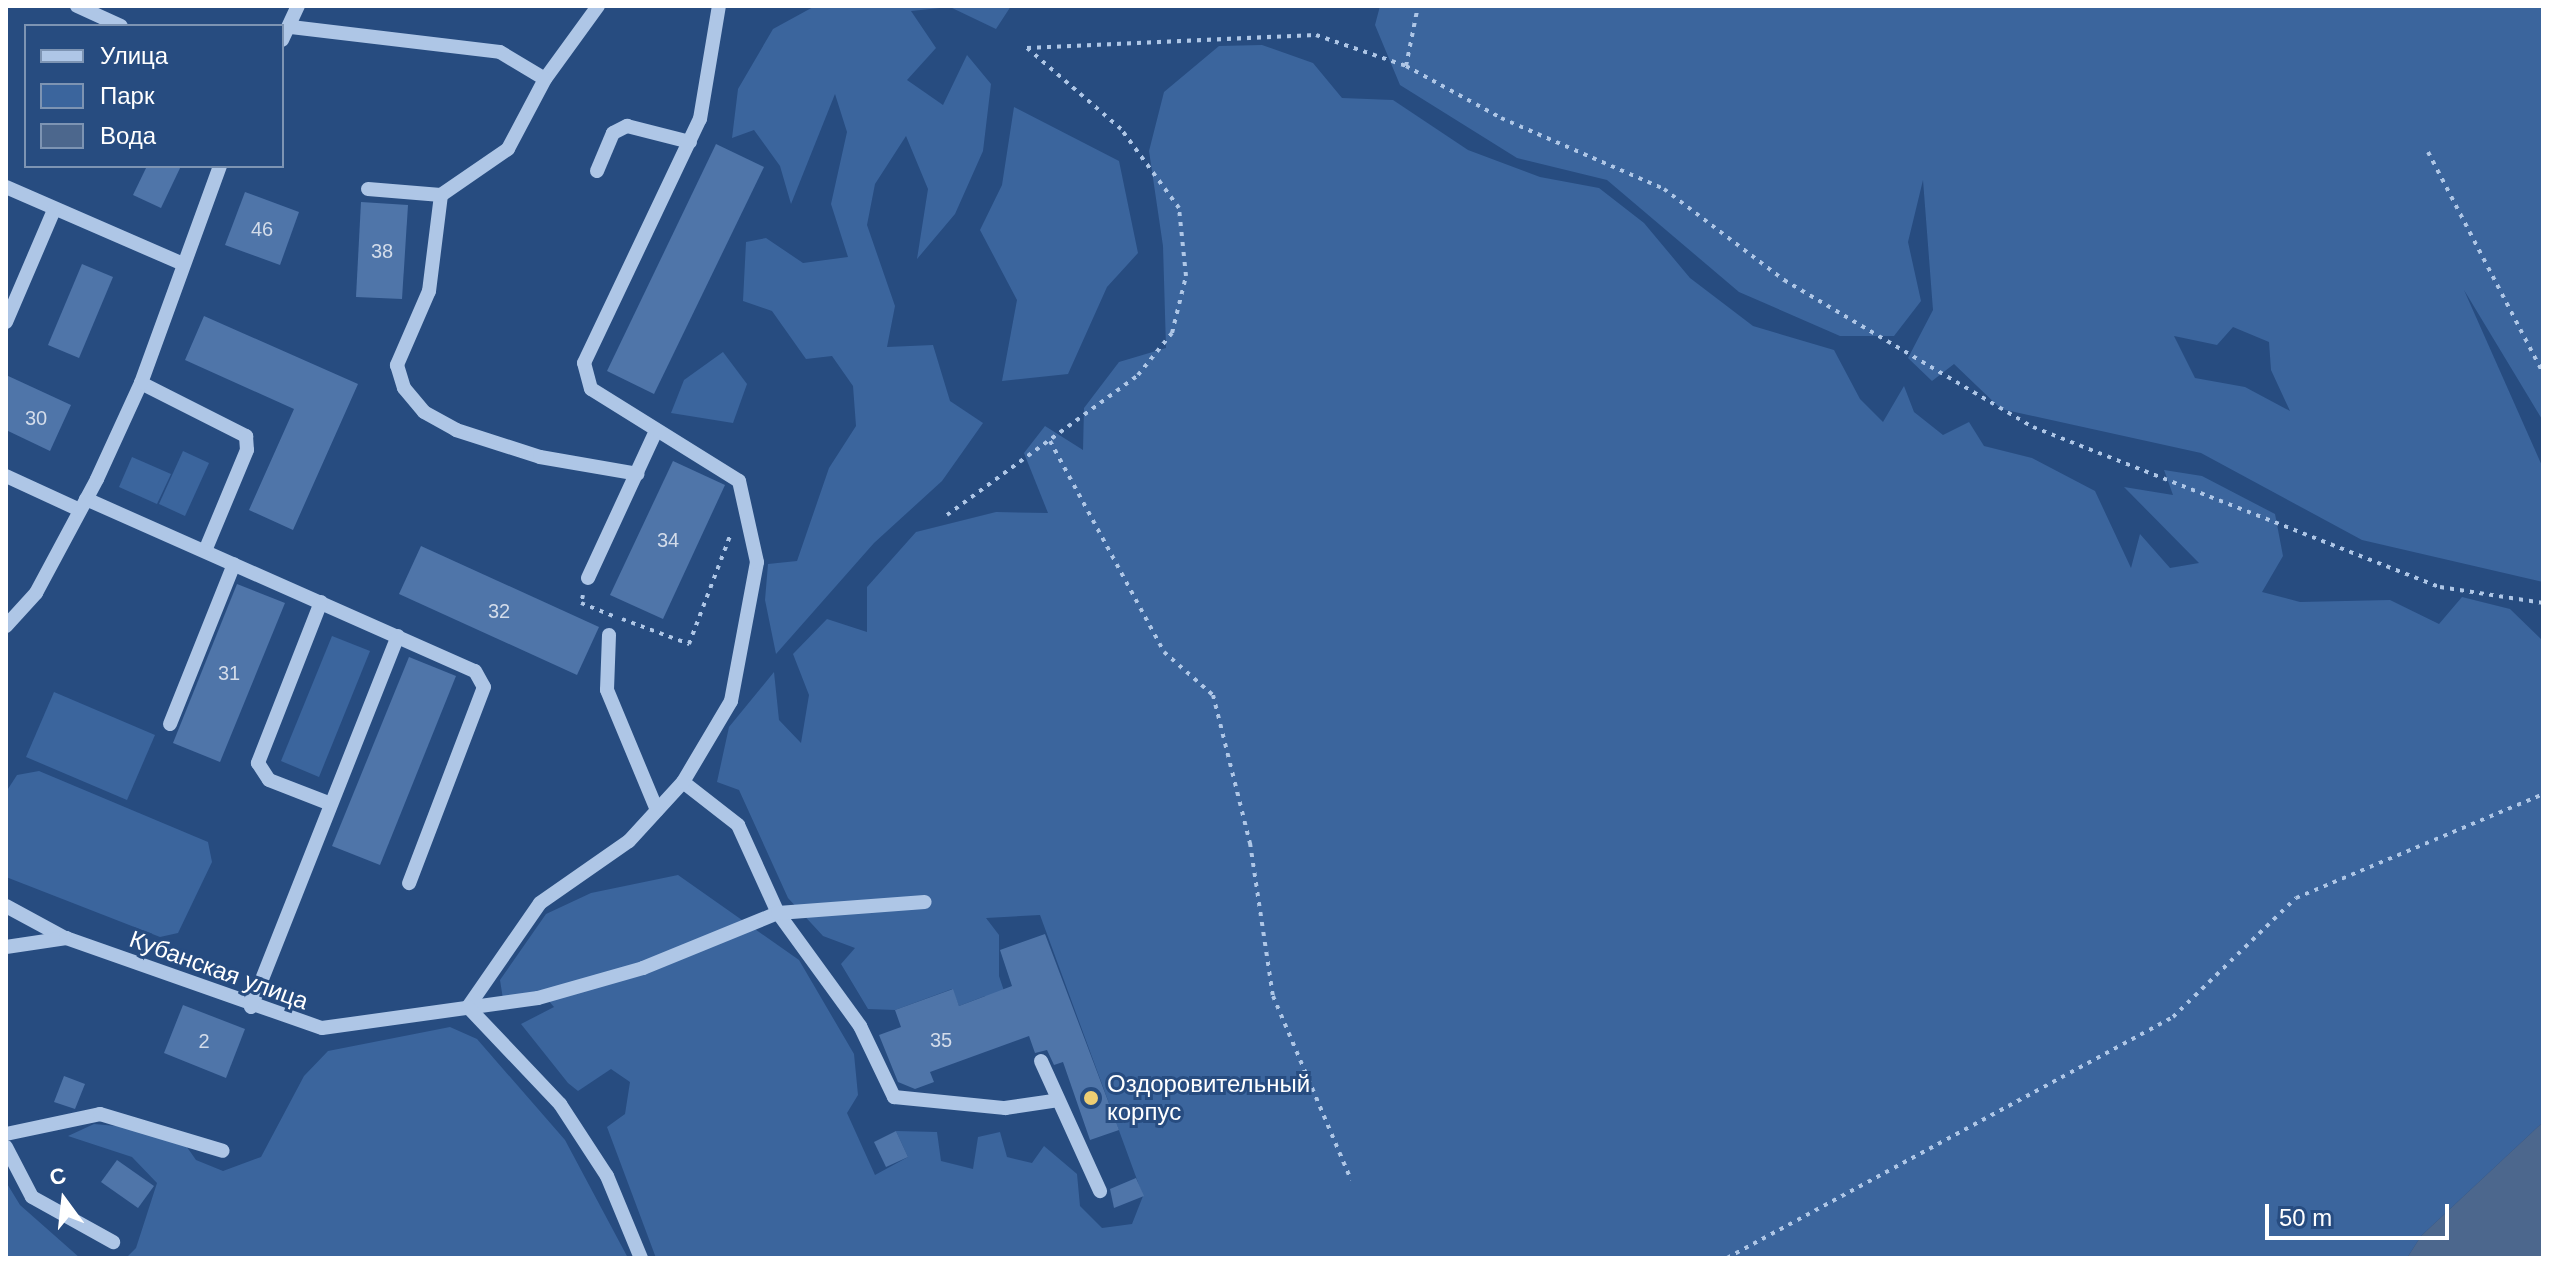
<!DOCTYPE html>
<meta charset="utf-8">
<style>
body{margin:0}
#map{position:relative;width:2549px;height:1264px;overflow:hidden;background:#274c80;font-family:Arial,sans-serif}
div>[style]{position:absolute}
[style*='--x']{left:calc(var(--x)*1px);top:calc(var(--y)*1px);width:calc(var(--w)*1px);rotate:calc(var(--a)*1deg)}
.green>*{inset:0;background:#3b659d}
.water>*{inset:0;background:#4c678d}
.building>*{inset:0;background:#4f75a9}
.path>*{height:4px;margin-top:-2px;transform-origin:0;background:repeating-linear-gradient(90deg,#aec6e6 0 4px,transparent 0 10px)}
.minor>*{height:14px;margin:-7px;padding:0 7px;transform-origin:7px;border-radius:7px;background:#aec6e6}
.dots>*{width:22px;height:22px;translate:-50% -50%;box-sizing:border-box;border:4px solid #274c80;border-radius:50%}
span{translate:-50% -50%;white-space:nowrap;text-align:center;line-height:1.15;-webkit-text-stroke:6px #274c80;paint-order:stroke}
.number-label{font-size:20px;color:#d3dcea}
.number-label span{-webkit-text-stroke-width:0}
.street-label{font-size:24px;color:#fff}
.poi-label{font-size:24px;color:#fff}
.left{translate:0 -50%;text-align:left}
.frame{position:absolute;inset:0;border:8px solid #fff;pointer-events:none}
.legend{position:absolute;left:24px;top:24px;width:260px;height:144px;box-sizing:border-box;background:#274c80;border:2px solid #7d94b3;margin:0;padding:10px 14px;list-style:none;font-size:24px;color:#fff}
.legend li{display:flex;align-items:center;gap:16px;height:40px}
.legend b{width:40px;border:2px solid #7d94b3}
.north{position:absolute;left:24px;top:1160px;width:80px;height:80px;-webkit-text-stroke:6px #274c80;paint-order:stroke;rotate:345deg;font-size:22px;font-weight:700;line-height:32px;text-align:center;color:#fff}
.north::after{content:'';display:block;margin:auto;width:28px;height:36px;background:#fff;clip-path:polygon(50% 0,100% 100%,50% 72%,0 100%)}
.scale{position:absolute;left:2265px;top:1204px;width:184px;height:36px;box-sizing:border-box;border:4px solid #fff;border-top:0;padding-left:10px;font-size:24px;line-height:28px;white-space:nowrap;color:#fff;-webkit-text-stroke:6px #274c80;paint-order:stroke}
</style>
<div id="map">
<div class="green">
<div style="clip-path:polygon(815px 6px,1011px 6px,996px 29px,950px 7px,911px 11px,936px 48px,907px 80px,943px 105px,967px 55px,991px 84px,983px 151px,955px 214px,917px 259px,928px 189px,906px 136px,875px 184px,867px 225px,895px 306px,887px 347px,933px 345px,950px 401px,983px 423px,942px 481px,874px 543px,776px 654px,765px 600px,768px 564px,797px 561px,829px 468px,856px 426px,853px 386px,832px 356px,806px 359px,772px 311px,743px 301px,746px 242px,766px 238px,803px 263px,848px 257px,831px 204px,847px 132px,835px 94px,791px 204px,780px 166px,754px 130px,732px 138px,738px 89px,773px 29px)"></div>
<div style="clip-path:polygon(evenodd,1380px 6px,2543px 6px,2543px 421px,2464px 290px,2543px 468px,2543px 582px,2362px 540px,2201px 453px,2001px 409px,1954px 364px,1932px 381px,1908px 358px,1933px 310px,1923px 180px,1908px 242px,1921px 301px,1894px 336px,1840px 336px,1739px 292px,1607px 180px,1517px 158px,1400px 85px,1375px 25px,1380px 6px,2233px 327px,2269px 342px,2271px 370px,2290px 411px,2245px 387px,2195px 378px,2174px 336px,2217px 345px,2233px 327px)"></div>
<div style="clip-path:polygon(1262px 45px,1313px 63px,1342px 98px,1393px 100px,1468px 150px,1540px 177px,1599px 188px,1644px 223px,1690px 278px,1753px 326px,1834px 350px,1860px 399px,1883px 422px,1904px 386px,1914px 412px,1943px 435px,1969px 422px,1984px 446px,2032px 458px,2095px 491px,2131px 568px,2140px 534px,2170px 568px,2199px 563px,2124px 487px,2173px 495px,2164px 470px,2202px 476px,2275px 514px,2283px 556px,2262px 592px,2300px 602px,2390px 600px,2439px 624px,2462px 597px,2510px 609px,2543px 641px,2543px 1122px,2421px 1236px,2407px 1258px,656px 1258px,607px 1127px,625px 1114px,630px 1082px,611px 1069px,578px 1091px,568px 1083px,521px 1024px,554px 1007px,541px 992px,503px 999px,500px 980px,546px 914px,591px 893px,678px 875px,799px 960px,854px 1054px,858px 1095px,847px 1113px,875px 1175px,908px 1157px,896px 1131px,937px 1132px,941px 1161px,973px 1169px,978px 1137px,1000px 1132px,1007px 1157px,1032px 1163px,1044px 1146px,1077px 1174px,1080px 1206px,1102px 1228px,1132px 1224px,1143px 1196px,1040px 915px,986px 918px,999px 935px,999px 976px,1014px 1021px,992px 1016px,985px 996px,959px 1006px,952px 989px,895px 1010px,868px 1009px,841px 964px,855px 948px,823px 936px,788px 898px,739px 790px,717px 782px,729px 727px,774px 672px,779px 720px,801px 743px,809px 695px,793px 654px,827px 619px,867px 632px,867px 587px,916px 532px,996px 512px,1048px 513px,1024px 453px,1045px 426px,1083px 450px,1084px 408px,1119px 362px,1166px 348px,1163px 246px,1149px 151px,1164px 92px,1219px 46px)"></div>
<div style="clip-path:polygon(1014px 107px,1119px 161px,1138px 253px,1107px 287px,1068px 374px,1002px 381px,1017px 300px,980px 230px,1002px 185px)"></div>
<div style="clip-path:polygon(723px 352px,747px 384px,733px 423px,671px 413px,684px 380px)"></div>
<div style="clip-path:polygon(183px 451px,209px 463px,185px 516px,159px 504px)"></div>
<div style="clip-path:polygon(132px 457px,171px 474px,157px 504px,119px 487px)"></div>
<div style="clip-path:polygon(332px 636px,370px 651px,319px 777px,281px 761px)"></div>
<div style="clip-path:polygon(54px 692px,155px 735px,127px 800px,26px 757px)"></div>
<div style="clip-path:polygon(39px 771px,208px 842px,212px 862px,178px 933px,160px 937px,6px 877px,6px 792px,17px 775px)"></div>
<div style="clip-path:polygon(450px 1027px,477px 1039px,565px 1140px,628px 1258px,126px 1258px,136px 1248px,157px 1183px,132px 1157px,68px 1136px,94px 1124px,149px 1129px,182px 1140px,196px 1160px,223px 1171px,261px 1157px,304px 1076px,328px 1051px)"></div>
<div style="clip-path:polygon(6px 1182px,20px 1205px,80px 1258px,6px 1258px)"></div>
</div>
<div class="water">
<div style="clip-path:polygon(2543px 1122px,2543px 1258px,2407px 1258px,2421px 1236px)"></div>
</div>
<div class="building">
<div style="clip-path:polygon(716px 144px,764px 167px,654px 394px,607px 371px)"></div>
<div style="clip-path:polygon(147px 166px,181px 166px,161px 208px,133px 195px)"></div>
<div style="clip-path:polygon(245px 192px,299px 212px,280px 265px,225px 245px)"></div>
<div style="clip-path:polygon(361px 202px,408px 205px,402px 299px,356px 297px)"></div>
<div style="clip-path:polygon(82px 264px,113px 277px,79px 358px,48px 345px)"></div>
<div style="clip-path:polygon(204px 316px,358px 384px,293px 530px,249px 510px,294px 409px,185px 360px)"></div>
<div style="clip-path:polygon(6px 375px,71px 405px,50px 451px,6px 430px)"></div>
<div style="clip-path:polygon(673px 461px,725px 485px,663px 619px,610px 595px)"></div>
<div style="clip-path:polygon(421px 546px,599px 627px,577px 675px,399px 594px)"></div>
<div style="clip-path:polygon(237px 584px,285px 603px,220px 762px,173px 743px)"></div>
<div style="clip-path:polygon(409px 657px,456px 676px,380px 865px,332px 846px)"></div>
<div style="clip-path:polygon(1045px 934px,1119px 1130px,1090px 1140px,1063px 1062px,1054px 1065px,1047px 1050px,1035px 1053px,1029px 1036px,930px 1072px,934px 1082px,915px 1089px,898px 1082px,879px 1035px,901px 1027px,895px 1010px,953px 989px,959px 1006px,1012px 986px,1000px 950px)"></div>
<div style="clip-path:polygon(183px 1005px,245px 1029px,226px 1078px,164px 1053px)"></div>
<div style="clip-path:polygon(64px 1076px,85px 1084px,75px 1109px,54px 1102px)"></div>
<div style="clip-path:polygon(896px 1131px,908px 1157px,886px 1167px,874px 1142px)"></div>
<div style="clip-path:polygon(117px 1160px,154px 1186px,138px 1208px,101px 1182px)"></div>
<div style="clip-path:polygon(1136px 1178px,1144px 1196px,1114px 1208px,1110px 1189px)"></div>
</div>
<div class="path">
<div style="--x:1406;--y:66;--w:61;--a:-78.7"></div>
<div style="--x:2428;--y:152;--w:249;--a:62.5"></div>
<div style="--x:1050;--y:441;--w:240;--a:61.6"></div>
<div style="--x:1164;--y:652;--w:65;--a:41.3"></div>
<div style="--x:1213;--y:695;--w:153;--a:76"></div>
<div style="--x:1250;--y:843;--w:155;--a:81.5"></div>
<div style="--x:1273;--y:996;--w:200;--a:67"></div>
<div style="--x:947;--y:515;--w:237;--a:-36.2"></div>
<div style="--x:1138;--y:375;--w:54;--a:-51"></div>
<div style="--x:1172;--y:333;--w:59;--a:-76.2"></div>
<div style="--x:1186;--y:276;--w:68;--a:-95.9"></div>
<div style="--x:1179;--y:208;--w:98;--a:-126.3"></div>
<div style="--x:1121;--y:129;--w:124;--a:-139.2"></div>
<div style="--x:1027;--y:48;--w:289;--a:-2.6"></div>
<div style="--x:1316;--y:35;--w:95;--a:19"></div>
<div style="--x:1406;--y:66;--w:108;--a:28.7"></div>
<div style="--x:1501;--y:118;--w:178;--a:23.5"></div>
<div style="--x:1664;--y:189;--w:151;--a:37.2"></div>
<div style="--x:1784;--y:280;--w:289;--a:30.6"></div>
<div style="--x:2033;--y:427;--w:437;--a:21.5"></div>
<div style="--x:2440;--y:587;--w:104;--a:8.8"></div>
<div style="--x:583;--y:595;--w:8;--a:104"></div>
<div style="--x:581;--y:603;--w:35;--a:22"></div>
<div style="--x:622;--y:619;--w:72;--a:20.5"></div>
<div style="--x:689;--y:644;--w:116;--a:-69.2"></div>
<div style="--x:1727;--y:1258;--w:507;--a:-28.38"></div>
<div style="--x:2173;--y:1017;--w:171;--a:-44.1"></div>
<div style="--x:2296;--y:898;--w:268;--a:-22.8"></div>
</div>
<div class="minor">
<div style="--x:77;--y:6;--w:48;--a:24.4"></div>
<div style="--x:598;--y:6;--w:90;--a:126"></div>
<div style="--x:545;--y:79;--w:79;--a:117.9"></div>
<div style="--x:508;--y:149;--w:81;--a:145.5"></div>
<div style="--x:441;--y:195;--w:97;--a:97.1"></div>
<div style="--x:429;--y:291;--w:81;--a:113.4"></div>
<div style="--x:397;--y:365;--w:24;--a:73"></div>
<div style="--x:404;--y:388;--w:31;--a:50"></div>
<div style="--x:424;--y:412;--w:37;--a:29"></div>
<div style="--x:456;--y:430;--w:88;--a:17.8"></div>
<div style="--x:540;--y:457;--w:99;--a:9.8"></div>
<div style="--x:291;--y:27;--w:210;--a:6.8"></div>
<div style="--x:500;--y:52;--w:52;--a:31"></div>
<div style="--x:282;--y:40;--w:38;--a:-65"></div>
<div style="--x:597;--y:171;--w:41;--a:-67.2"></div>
<div style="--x:613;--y:133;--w:16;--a:-27"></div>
<div style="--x:627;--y:126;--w:65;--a:14.3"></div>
<div style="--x:6;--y:187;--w:191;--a:23.5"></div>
<div style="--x:368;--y:189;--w:73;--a:4.7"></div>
<div style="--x:6;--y:322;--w:122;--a:-66.8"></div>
<div style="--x:141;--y:383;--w:118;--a:26.8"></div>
<div style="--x:246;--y:436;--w:14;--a:86"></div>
<div style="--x:247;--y:450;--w:109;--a:112.6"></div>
<div style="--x:6;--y:476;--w:81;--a:24.7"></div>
<div style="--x:86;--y:499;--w:425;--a:23.9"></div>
<div style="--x:475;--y:671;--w:18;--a:61"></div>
<div style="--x:484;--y:687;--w:210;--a:110.9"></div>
<div style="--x:588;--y:578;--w:157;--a:-65.2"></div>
<div style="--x:321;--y:602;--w:173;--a:111.4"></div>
<div style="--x:258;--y:763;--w:20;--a:57"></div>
<div style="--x:269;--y:780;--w:66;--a:21.2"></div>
<div style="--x:6;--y:626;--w:45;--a:-47.7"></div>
<div style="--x:36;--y:593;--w:129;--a:-61.8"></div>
<div style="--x:97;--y:479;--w:106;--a:-65.4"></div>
<div style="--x:141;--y:383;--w:231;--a:-70"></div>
<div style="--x:609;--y:635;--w:55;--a:92.1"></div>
<div style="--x:607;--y:690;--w:130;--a:67.4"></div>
<div style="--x:170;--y:724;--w:172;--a:-68.2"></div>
<div style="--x:683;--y:782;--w:70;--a:38"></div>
<div style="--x:738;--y:825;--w:97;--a:65.6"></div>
<div style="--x:778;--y:913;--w:140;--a:54"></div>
<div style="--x:860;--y:1026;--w:79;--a:64.4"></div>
<div style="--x:894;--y:1097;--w:112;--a:5.7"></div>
<div style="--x:1005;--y:1108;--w:49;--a:-8.3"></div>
<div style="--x:6;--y:906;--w:67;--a:28.5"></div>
<div style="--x:6;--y:947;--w:61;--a:-8.5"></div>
<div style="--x:66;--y:938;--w:271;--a:19.4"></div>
<div style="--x:322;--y:1028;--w:218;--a:-7.9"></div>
<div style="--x:538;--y:998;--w:109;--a:-15.9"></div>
<div style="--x:643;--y:968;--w:146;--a:-22.2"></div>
<div style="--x:778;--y:913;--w:147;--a:-4.3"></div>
<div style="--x:251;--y:1007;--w:399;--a:-68.4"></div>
<div style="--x:468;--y:1007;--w:126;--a:-55.3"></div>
<div style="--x:540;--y:903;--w:108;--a:-34.9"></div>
<div style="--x:629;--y:841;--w:80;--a:-47.5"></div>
<div style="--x:683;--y:782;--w:94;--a:-59.3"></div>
<div style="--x:731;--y:701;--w:141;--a:-79.4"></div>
<div style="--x:757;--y:562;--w:83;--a:-102.5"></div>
<div style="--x:739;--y:481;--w:174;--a:-148.1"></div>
<div style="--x:591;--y:389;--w:27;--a:-105"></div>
<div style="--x:584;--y:363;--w:270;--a:-64.6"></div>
<div style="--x:700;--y:119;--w:115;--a:-80.5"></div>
<div style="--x:468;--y:1007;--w:134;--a:46.5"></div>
<div style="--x:560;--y:1104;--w:86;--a:56.9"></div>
<div style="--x:607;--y:1176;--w:89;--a:67.5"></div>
<div style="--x:1041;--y:1061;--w:143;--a:65.6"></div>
<div style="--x:6;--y:1134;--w:96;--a:-12"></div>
<div style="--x:100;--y:1114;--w:128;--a:16.7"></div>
<div style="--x:6;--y:1147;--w:56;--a:62.5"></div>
<div style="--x:32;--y:1197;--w:93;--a:29.1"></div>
</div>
<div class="dots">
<div style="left:1091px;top:1098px;background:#eece73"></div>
</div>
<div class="number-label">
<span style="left:262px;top:229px">46</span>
<span style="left:382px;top:251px">38</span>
<span style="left:36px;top:418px">30</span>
<span style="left:668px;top:540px">34</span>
<span style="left:499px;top:611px">32</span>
<span style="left:229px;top:673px">31</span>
<span style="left:941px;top:1040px">35</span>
<span style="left:204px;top:1041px">2</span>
</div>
<div class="street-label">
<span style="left:219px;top:970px;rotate:20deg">Кубанская улица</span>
</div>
<div class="poi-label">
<span class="left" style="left:1107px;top:1098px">Оздоровительный<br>корпус</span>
</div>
<div class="frame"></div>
<ul class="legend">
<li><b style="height:10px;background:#aec6e6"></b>Улица</li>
<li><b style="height:22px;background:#3b659d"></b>Парк</li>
<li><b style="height:22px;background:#4c678d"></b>Вода</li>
</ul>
<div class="north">С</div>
<div class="scale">50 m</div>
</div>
